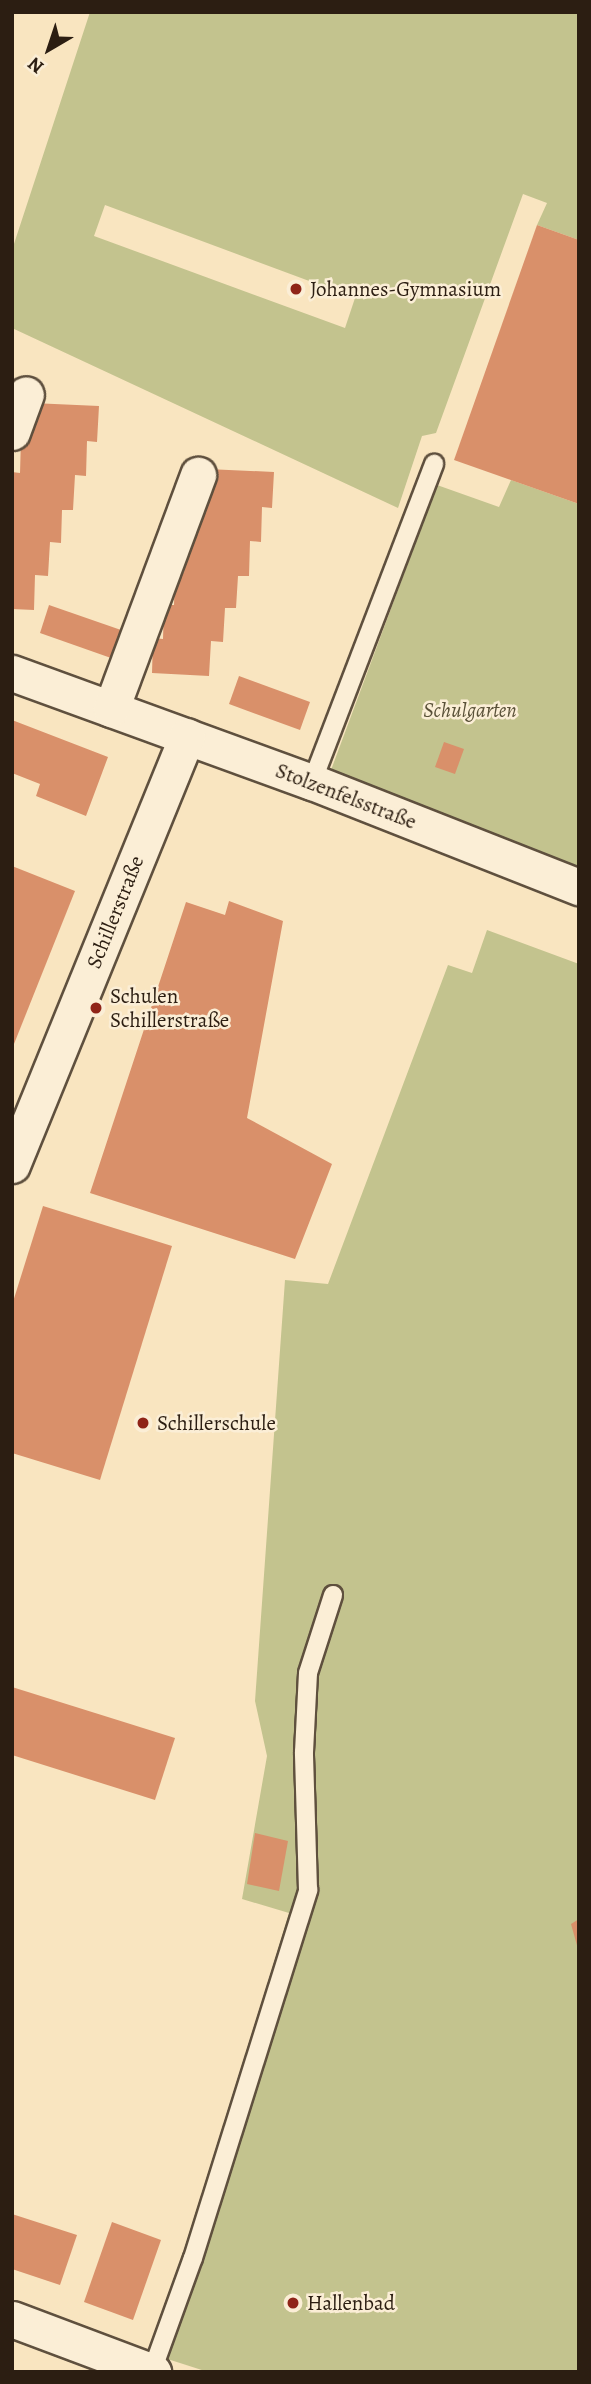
<!DOCTYPE html>
<meta charset="utf-8">
<style>
body{margin:0}
#map{position:relative;width:591px;height:2384px;overflow:hidden;background:#f9e5c0;font-family:Alegreya,serif}
div>[style]{position:absolute}
[style*='--x']{left:calc(var(--x)*1px);top:calc(var(--y)*1px);width:calc(var(--w)*1px);rotate:calc(var(--a)*1deg)}
.green>*{inset:0;background:#c3c38e}
.building>*{inset:0;background:#d9906a}
.roads{filter:drop-shadow(2px 0 #5f503e) drop-shadow(-2px 0 #5f503e) drop-shadow(0 2px #5f503e) drop-shadow(0 -2px #5f503e)}
.service>*{height:18px;margin:-9px;padding:0 9px;transform-origin:9px;border-radius:9px;background:#fbeed6}
.minor>*{height:35px;margin:-17.5px;padding:0 17.5px;transform-origin:17.5px;border-radius:17.5px;background:#fbeed6}
.dots>*{width:19px;height:19px;translate:-50% -50%;box-sizing:border-box;border:4px solid #fbeed6;border-radius:50%}
span{translate:-50% -50%;white-space:nowrap;text-align:center;line-height:1.15;-webkit-text-stroke:5px #fbeed6;paint-order:stroke}
.poi-label{font-size:21px;color:#2c1e12}
.left{translate:0 -50%;text-align:left}
.park-label{font-size:21px;color:#595037;font-style:italic}
.street-label{font-size:21px;color:#2c1e12}
.frame{position:absolute;inset:0;border:14px solid #2c1e12;pointer-events:none}
.north{position:absolute;left:14px;top:14px;width:70px;height:70px;-webkit-text-stroke:5px #fbeed6;paint-order:stroke;rotate:219deg;font-size:19px;font-weight:700;line-height:28px;text-align:center;color:#2c1e12}
.north::after{content:'';display:block;margin:auto;width:24px;height:32px;background:#2c1e12;clip-path:polygon(50% 0,100% 100%,50% 72%,0 100%)}
</style>
<div id="map">
<div class="green">
<div style="clip-path:polygon(evenodd,90px 12px,579px 12px,579px 240px,537px 225px,547px 203px,523px 194px,436px 433px,422px 436px,398px 508px,12px 328px,12px 250px,90px 12px,105px 205px,355px 298px,345px 328px,94px 236px,105px 205px)"></div>
<div style="clip-path:polygon(511px 480px,579px 504px,579px 872px,331px 770px,437px 485px,499px 507px)"></div>
<div style="clip-path:polygon(487px 930px,579px 964px,579px 2372px,208px 2372px,155px 2355px,289px 1913px,242px 1899px,267px 1756px,255px 1701px,285px 1280px,328px 1284px,448px 965px,472px 973px)"></div>
</div>
<div class="building">
<div style="clip-path:polygon(537px 225px,579px 240px,579px 504px,454px 460px)"></div>
<div style="clip-path:polygon(32px 403px,99px 406px,97px 442px,87px 441px,86px 476px,75px 475px,73px 510px,62px 510px,61px 543px,50px 542px,48px 576px,35px 575px,34px 610px,12px 609px,12px 472px,20px 473px,21px 438px,30px 439px)"></div>
<div style="clip-path:polygon(207px 469px,274px 472px,272px 508px,262px 507px,261px 542px,250px 541px,249px 576px,238px 576px,236px 608px,225px 608px,223px 642px,211px 641px,209px 676px,152px 673px,153px 638px,163px 639px,164px 605px,174px 605px,175px 573px,184px 573px,186px 538px,195px 538px,196px 504px)"></div>
<div style="clip-path:polygon(49px 605px,121px 630px,111px 658px,40px 633px)"></div>
<div style="clip-path:polygon(239px 676px,310px 702px,300px 730px,229px 704px)"></div>
<div style="clip-path:polygon(12px 720px,108px 757px,86px 816px,36px 796px,40px 784px,12px 773px)"></div>
<div style="clip-path:polygon(444px 742px,464px 749px,455px 774px,435px 767px)"></div>
<div style="clip-path:polygon(12px 866px,75px 891px,12px 1049px)"></div>
<div style="clip-path:polygon(229px 901px,283px 921px,247px 1118px,332px 1164px,295px 1259px,90px 1193px,186px 902px,225px 915px)"></div>
<div style="clip-path:polygon(43px 1206px,172px 1246px,100px 1480px,12px 1453px,12px 1305px)"></div>
<div style="clip-path:polygon(12px 1687px,175px 1738px,155px 1800px,12px 1755px)"></div>
<div style="clip-path:polygon(255px 1833px,288px 1841px,279px 1891px,247px 1884px)"></div>
<div style="clip-path:polygon(579px 1919px,579px 1949px,578px 1949px,571px 1924px)"></div>
<div style="clip-path:polygon(12px 2214px,77px 2235px,60px 2285px,12px 2269px)"></div>
<div style="clip-path:polygon(112px 2222px,161px 2240px,133px 2320px,84px 2302px)"></div>
</div>
<div class="roads">
<div class="service">
<div style="--x:312;--y:782;--w:341;--a:-69"></div>
<div style="--x:152;--y:2371;--w:120;--a:-70.1"></div>
<div style="--x:193;--y:2258;--w:386;--a:-72.6"></div>
<div style="--x:308;--y:1890;--w:138;--a:-91.7"></div>
<div style="--x:304;--y:1752;--w:79;--a:-87.1"></div>
<div style="--x:308;--y:1673;--w:82;--a:-72.2"></div>
</div>
<div class="minor">
<div style="--x:12;--y:432;--w:40;--a:-69.8"></div>
<div style="--x:12;--y:673;--w:319;--a:20"></div>
<div style="--x:312;--y:782;--w:287;--a:21.5"></div>
<div style="--x:111;--y:709;--w:250;--a:-69.6"></div>
<div style="--x:12;--y:1165;--w:463;--a:-67.8"></div>
<div style="--x:12;--y:2319;--w:151;--a:20.6"></div>
</div>
</div>
<div class="dots">
<div style="left:296px;top:289px;background:#8f2418"></div>
<div style="left:96px;top:1008px;background:#8f2418"></div>
<div style="left:143px;top:1423px;background:#8f2418"></div>
<div style="left:293px;top:2303px;background:#8f2418"></div>
</div>
<div class="poi-label">
<span class="left" style="left:310px;top:289px">Johannes-Gymnasium</span>
<span class="left" style="left:110px;top:1008px">Schulen<br>Schillerstraße</span>
<span class="left" style="left:157px;top:1423px">Schillerschule</span>
<span class="left" style="left:307px;top:2303px">Hallenbad</span>
</div>
<div class="park-label">
<span style="left:470px;top:710px">Schulgarten</span>
</div>
<div class="street-label">
<span style="left:346px;top:796px;rotate:21deg">Stolzenfelsstraße</span>
<span style="left:115px;top:912px;rotate:-68deg">Schillerstraße</span>
</div>
<div class="frame"></div>
<div class="north">N</div>
</div>
